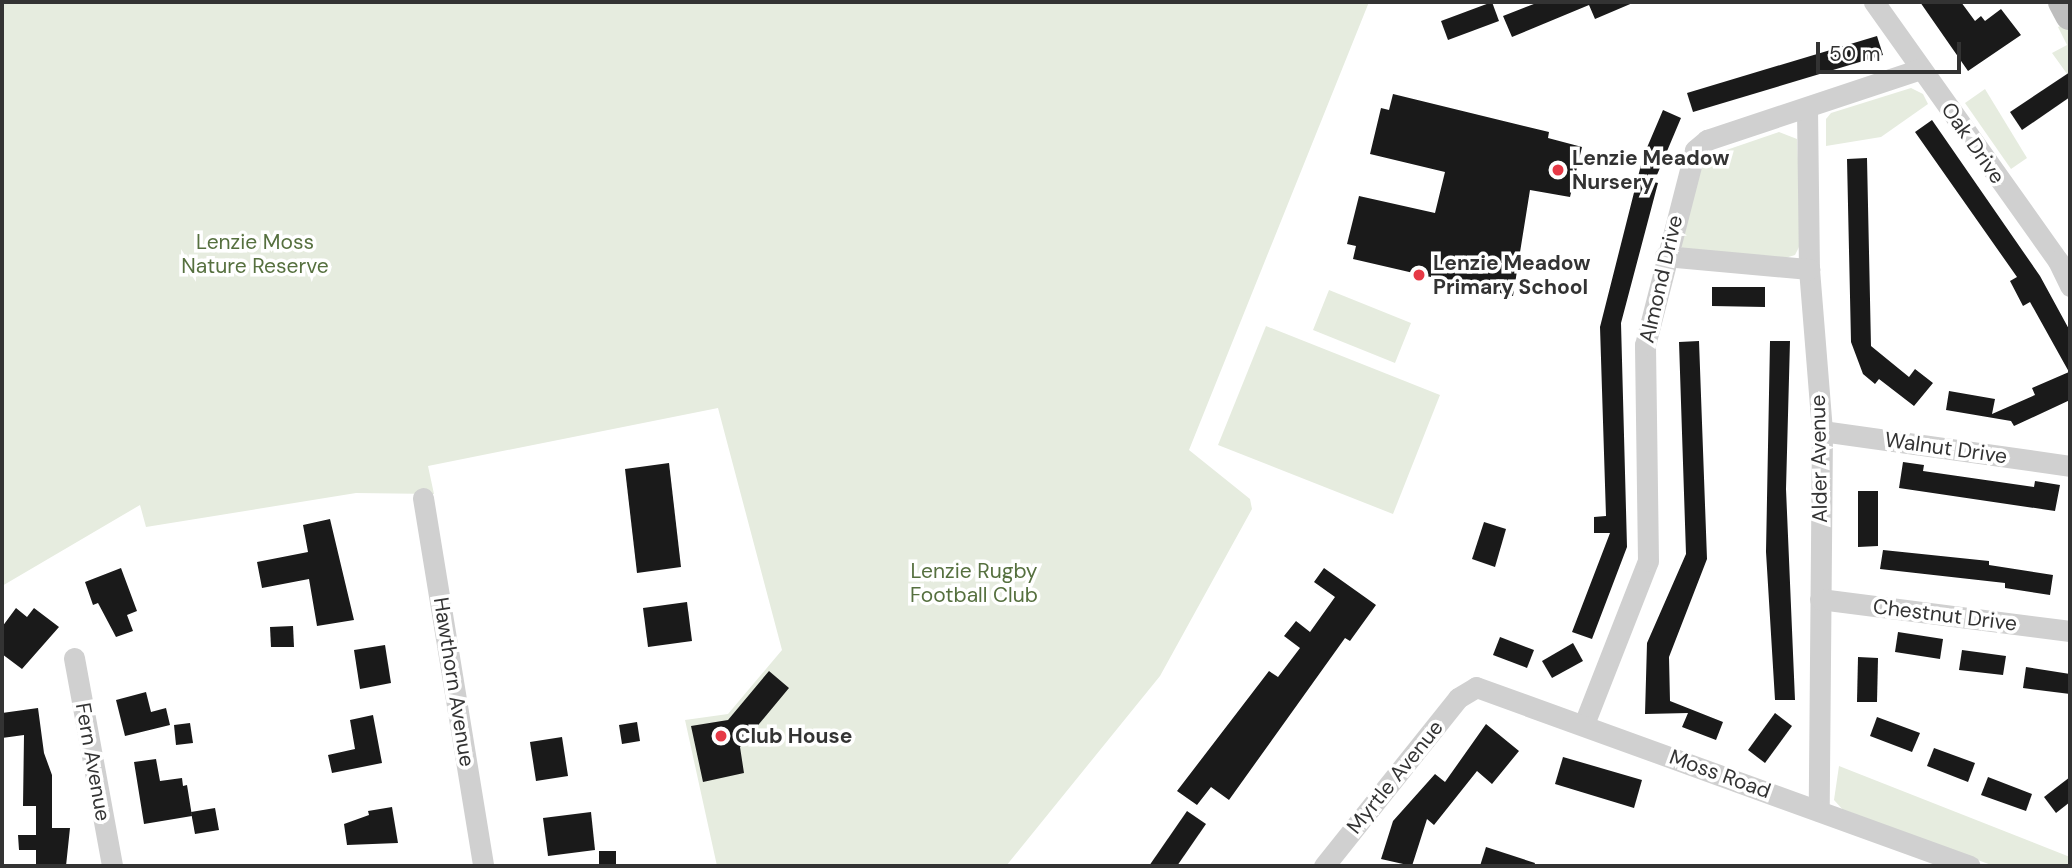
<!DOCTYPE html>
<style>
body{margin:0}
#map{position:relative;width:2072px;height:868px;overflow:hidden;background:#fff;font-family:"DM Sans",sans-serif}
div>[style]{position:absolute}
[style*='--x']{left:calc(var(--x)*1px);top:calc(var(--y)*1px);width:calc(var(--w)*1px);rotate:calc(var(--a)*1deg)}
.green>*{inset:0;background:#e6ecdf}
.building>*{inset:0;background:#1a1a1a}
.street>*{height:21px;margin:-10.5px;padding:0 10.5px;transform-origin:10.5px;border-radius:10.5px;background:#d0d0d0}
.secondary>*{height:30px;margin:-15px;padding:0 15px;transform-origin:15px;border-radius:15px;background:#bdbdbd}
.dots>*{width:19px;height:19px;translate:-50% -50%;box-sizing:border-box;border:4px solid #fff;border-radius:50%}
span{translate:-50% -50%;white-space:nowrap;text-align:center;line-height:1.15;-webkit-text-stroke:7px #fff;paint-order:stroke}
.street-label{font-size:21px;color:#333}
.poi-label{font-size:21px;color:#333;font-weight:700}
.left{translate:0 -50%;text-align:left}
.park-label{font-size:21px;color:#56703f}
.frame{position:absolute;inset:0;border:4px solid #333;pointer-events:none}
.scale{position:absolute;left:1816px;top:42px;width:145px;height:32px;box-sizing:border-box;border:4px solid #333;border-top:0;padding-left:9px;font-size:21px;line-height:24px;white-space:nowrap;color:#333;-webkit-text-stroke:5px #fff;paint-order:stroke}
</style>
<div id="map">
<div class="green">
<div style="clip-path:polygon(2px 2px,1369px 2px,1189px 450px,1250px 499px,1252px 509px,1160px 676px,1006px 866px,717px 866px,685px 720px,728px 714px,782px 650px,718px 408px,428px 466px,434px 494px,356px 493px,146px 527px,140px 505px,2px 586px)"></div>
<div style="clip-path:polygon(2064px 24px,2070px 34px,2070px 78px,2052px 53px,2067px 45px,2058px 27px)"></div>
<div style="clip-path:polygon(1911px 88px,1923px 94px,1928px 104px,1881px 137px,1826px 146px,1826px 119px,1831px 113px)"></div>
<div style="clip-path:polygon(1985px 89px,2027px 158px,2011px 169px,1965px 103px)"></div>
<div style="clip-path:polygon(1779px 132px,1797px 139px,1802px 241px,1795px 255px,1782px 259px,1684px 250px,1677px 242px,1703px 158px)"></div>
<div style="clip-path:polygon(1329px 290px,1411px 323px,1395px 363px,1313px 330px)"></div>
<div style="clip-path:polygon(1266px 326px,1440px 395px,1393px 514px,1218px 445px)"></div>
<div style="clip-path:polygon(1839px 766px,2070px 857px,2070px 866px,1994px 866px,1844px 811px,1834px 800px)"></div>
</div>
<div class="building">
<div style="clip-path:polygon(1492px 2px,1499px 21px,1448px 40px,1441px 21px)"></div>
<div style="clip-path:polygon(1539px 2px,1635px 2px,1595px 19px,1589px 5px,1512px 37px,1503px 16px)"></div>
<div style="clip-path:polygon(1920px 2px,1961px 2px,1975px 21px,1981px 16px,1985px 21px,2001px 9px,2021px 35px,1968px 71px)"></div>
<div style="clip-path:polygon(1877px 36px,1883px 55px,1693px 112px,1687px 93px)"></div>
<div style="clip-path:polygon(2070px 72px,2070px 97px,2022px 130px,2010px 112px)"></div>
<div style="clip-path:polygon(1393px 94px,1549px 132px,1548px 138px,1582px 147px,1570px 197px,1530px 190px,1513px 296px,1353px 259px,1356px 246px,1347px 244px,1359px 196px,1435px 213px,1445px 172px,1370px 154px,1381px 108px,1389px 110px)"></div>
<div style="clip-path:polygon(1663px 110px,1681px 118px,1654px 182px,1658px 183px,1621px 323px,1627px 547px,1592px 639px,1572px 632px,1610px 533px,1594px 533px,1594px 517px,1606px 516px,1600px 327px,1643px 157px)"></div>
<div style="clip-path:polygon(1932px 120px,2040px 276px,2070px 331px,2070px 400px,2014px 426px,2011px 421px,1946px 410px,1949px 391px,1995px 399px,1992px 414px,2035px 395px,2032px 388px,2069px 372px,2030px 302px,2023px 306px,2010px 281px,2017px 277px,1915px 132px)"></div>
<div style="clip-path:polygon(1867px 158px,1871px 346px,1909px 377px,1915px 369px,1933px 383px,1914px 406px,1879px 379px,1875px 384px,1863px 374px,1851px 342px,1847px 159px)"></div>
<div style="clip-path:polygon(1712px 287px,1765px 287px,1765px 307px,1712px 306px)"></div>
<div style="clip-path:polygon(1699px 341px,1707px 559px,1669px 657px,1670px 701px,1723px 722px,1716px 740px,1682px 727px,1688px 713px,1645px 714px,1647px 643px,1686px 554px,1679px 342px)"></div>
<div style="clip-path:polygon(1770px 341px,1790px 341px,1786px 489px,1795px 700px,1775px 700px,1766px 552px)"></div>
<div style="clip-path:polygon(1903px 462px,1924px 465px,1923px 471px,2034px 487px,2035px 481px,2060px 485px,2055px 511px,1899px 488px)"></div>
<div style="clip-path:polygon(669px 463px,681px 567px,637px 573px,625px 469px)"></div>
<div style="clip-path:polygon(1858px 491px,1878px 491px,1878px 546px,1858px 547px)"></div>
<div style="clip-path:polygon(330px 519px,354px 620px,317px 626px,309px 579px,262px 588px,257px 562px,308px 552px,303px 525px)"></div>
<div style="clip-path:polygon(1484px 522px,1506px 529px,1495px 567px,1472px 559px)"></div>
<div style="clip-path:polygon(1883px 550px,1989px 561px,1989px 565px,2053px 575px,2050px 595px,2005px 588px,2005px 583px,1880px 569px)"></div>
<div style="clip-path:polygon(121px 568px,137px 611px,127px 615px,133px 631px,116px 637px,98px 603px,93px 605px,85px 582px)"></div>
<div style="clip-path:polygon(1324px 568px,1376px 605px,1350px 641px,1345px 638px,1229px 800px,1211px 787px,1197px 805px,1177px 791px,1269px 671px,1278px 677px,1300px 648px,1284px 636px,1296px 621px,1310px 632px,1335px 597px,1314px 582px)"></div>
<div style="clip-path:polygon(687px 602px,692px 641px,648px 647px,643px 608px)"></div>
<div style="clip-path:polygon(16px 608px,27px 617px,34px 608px,59px 627px,22px 669px,2px 654px,2px 627px)"></div>
<div style="clip-path:polygon(293px 626px,294px 647px,271px 647px,270px 627px)"></div>
<div style="clip-path:polygon(1898px 632px,1943px 639px,1940px 659px,1895px 652px)"></div>
<div style="clip-path:polygon(1500px 637px,1534px 650px,1527px 668px,1493px 655px)"></div>
<div style="clip-path:polygon(1573px 643px,1583px 661px,1552px 678px,1542px 661px)"></div>
<div style="clip-path:polygon(385px 645px,391px 683px,360px 689px,354px 650px)"></div>
<div style="clip-path:polygon(1962px 650px,2006px 656px,2003px 675px,1959px 670px)"></div>
<div style="clip-path:polygon(1858px 657px,1878px 658px,1877px 702px,1857px 702px)"></div>
<div style="clip-path:polygon(2026px 667px,2070px 674px,2070px 694px,2023px 688px)"></div>
<div style="clip-path:polygon(769px 671px,789px 688px,740px 747px,744px 773px,703px 782px,691px 726px,728px 720px)"></div>
<div style="clip-path:polygon(146px 692px,151px 712px,166px 708px,170px 725px,125px 736px,116px 700px)"></div>
<div style="clip-path:polygon(38px 708px,44px 753px,52px 775px,52px 828px,70px 828px,66px 866px,36px 866px,36px 850px,19px 850px,18px 835px,36px 835px,36px 806px,23px 806px,24px 735px,2px 738px,2px 713px)"></div>
<div style="clip-path:polygon(1775px 713px,1792px 726px,1765px 763px,1748px 750px)"></div>
<div style="clip-path:polygon(373px 715px,382px 763px,332px 773px,328px 755px,355px 749px,350px 720px)"></div>
<div style="clip-path:polygon(1877px 717px,1920px 733px,1912px 752px,1870px 736px)"></div>
<div style="clip-path:polygon(637px 722px,640px 741px,622px 744px,619px 725px)"></div>
<div style="clip-path:polygon(190px 723px,193px 743px,176px 745px,174px 725px)"></div>
<div style="clip-path:polygon(1486px 724px,1519px 751px,1492px 784px,1477px 771px,1434px 825px,1427px 819px,1412px 866px,1381px 859px,1393px 821px,1435px 774px,1445px 782px)"></div>
<div style="clip-path:polygon(562px 737px,568px 776px,536px 781px,530px 742px)"></div>
<div style="clip-path:polygon(1934px 748px,1975px 763px,1968px 782px,1927px 766px)"></div>
<div style="clip-path:polygon(1563px 757px,1642px 780px,1634px 808px,1555px 784px)"></div>
<div style="clip-path:polygon(156px 759px,160px 781px,182px 778px,183px 786px,187px 785px,192px 816px,144px 824px,134px 762px)"></div>
<div style="clip-path:polygon(1988px 777px,2032px 794px,2026px 811px,1981px 795px)"></div>
<div style="clip-path:polygon(2070px 777px,2070px 802px,2056px 813px,2044px 797px)"></div>
<div style="clip-path:polygon(392px 807px,398px 843px,347px 845px,344px 824px,369px 815px,368px 811px)"></div>
<div style="clip-path:polygon(215px 808px,219px 830px,195px 834px,191px 812px)"></div>
<div style="clip-path:polygon(1187px 811px,1206px 824px,1177px 866px,1149px 866px)"></div>
<div style="clip-path:polygon(591px 812px,595px 850px,548px 856px,543px 818px)"></div>
<div style="clip-path:polygon(1486px 847px,1535px 863px,1534px 866px,1480px 866px)"></div>
<div style="clip-path:polygon(599px 851px,616px 851px,616px 866px,599px 866px)"></div>
</div>
<div class="street">
<div style="--x:1874;--y:2;--w:318;--a:54.6"></div>
<div style="--x:2058;--y:261;--w:28;--a:64"></div>
<div style="--x:1807;--y:108;--w:161;--a:89.3"></div>
<div style="--x:1809;--y:269;--w:163;--a:85.4"></div>
<div style="--x:1822;--y:431;--w:380;--a:90.5"></div>
<div style="--x:1665;--y:256;--w:145;--a:5.2"></div>
<div style="--x:1822;--y:431;--w:250;--a:8"></div>
<div style="--x:423;--y:498;--w:373;--a:80.7"></div>
<div style="--x:1820;--y:599;--w:252;--a:7.3"></div>
<div style="--x:74;--y:658;--w:211;--a:79.6"></div>
<div style="--x:1584;--y:724;--w:175;--a:-68.6"></div>
<div style="--x:1648;--y:561;--w:216;--a:-90.8"></div>
<div style="--x:1645;--y:345;--w:201;--a:-75.6"></div>
<div style="--x:1695;--y:150;--w:16;--a:-40"></div>
<div style="--x:1707;--y:140;--w:225;--a:-18.4"></div>
<div style="--x:1324;--y:866;--w:215;--a:-51.4"></div>
<div style="--x:1458;--y:698;--w:21;--a:-31"></div>
<div style="--x:1476;--y:687;--w:525;--a:19.92"></div>
</div>
<div class="secondary">
<div style="--x:2063;--y:2;--w:15;--a:62"></div>
</div>
<div class="dots">
<div style="left:1558px;top:170px;background:#e63946"></div>
<div style="left:1419px;top:275px;background:#e63946"></div>
<div style="left:721px;top:736px;background:#e63946"></div>
</div>
<div class="street-label">
<span style="left:1973px;top:143px;rotate:55deg">Oak Drive</span>
<span style="left:1661px;top:279px;rotate:-77deg">Almond Drive</span>
<span style="left:1946px;top:448px;rotate:8deg">Walnut Drive</span>
<span style="left:1819px;top:459px;rotate:-91deg">Alder Avenue</span>
<span style="left:1945px;top:615px;rotate:7deg">Chestnut Drive</span>
<span style="left:454px;top:682px;rotate:81deg">Hawthorn Avenue</span>
<span style="left:93px;top:762px;rotate:80deg">Fern Avenue</span>
<span style="left:1720px;top:774px;rotate:20deg">Moss Road</span>
<span style="left:1395px;top:777px;rotate:-51deg">Myrtle Avenue</span>
</div>
<div class="poi-label">
<span class="left" style="left:1572px;top:170px">Lenzie Meadow<br>Nursery</span>
<span class="left" style="left:1433px;top:275px">Lenzie Meadow<br>Primary School</span>
<span class="left" style="left:735px;top:736px">Club House</span>
</div>
<div class="park-label">
<span style="left:255px;top:254px">Lenzie Moss<br>Nature Reserve</span>
<span style="left:974px;top:583px">Lenzie Rugby<br>Football Club</span>
</div>
<div class="frame"></div>
<div class="scale">50 m</div>
</div>
